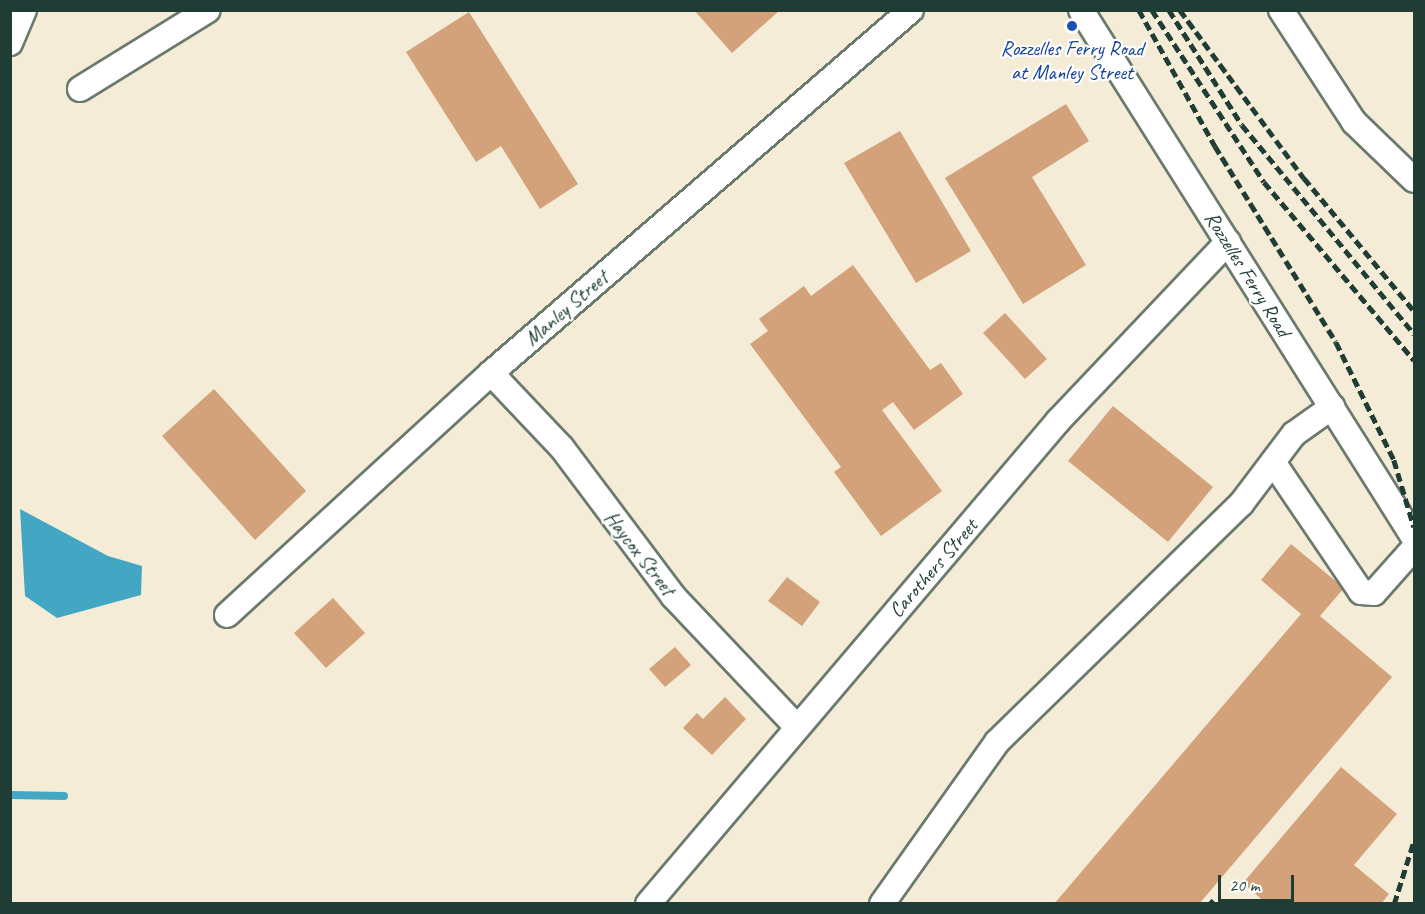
<!DOCTYPE html>
<style>
body{margin:0}
#map{position:relative;width:1425px;height:914px;overflow:hidden;background:#f4ecd7;font-family:Caveat,sans-serif}
div>[style]{position:absolute}
[style*='--x']{left:calc(var(--x)*1px);top:calc(var(--y)*1px);width:calc(var(--w)*1px);rotate:calc(var(--a)*1deg)}
.water>*{inset:0;background:#43a7c3}
.stream>*{height:8px;margin:-4px;padding:0 4px;transform-origin:4px;border-radius:4px;background:#43a7c3}
.building>*{inset:0;background:#d3a27b}
.roads{filter:drop-shadow(2px 0 #6a7a6d) drop-shadow(-2px 0 #6a7a6d) drop-shadow(0 2px #6a7a6d) drop-shadow(0 -2px #6a7a6d)}
.minor>*{height:24px;margin:-12px;padding:0 12px;transform-origin:12px;border-radius:12px;background:#fff}
.rail>*{height:4.5px;margin-top:-2.25px;transform-origin:0;background:repeating-linear-gradient(90deg,#1f3d34 0 9px,transparent 0 13.5px)}
.dots>*{width:16px;height:16px;translate:-50% -50%;box-sizing:border-box;border:3px solid #fff;border-radius:50%}
span{translate:-50% -50%;white-space:nowrap;text-align:center;line-height:1.15;-webkit-text-stroke:4.5px #fff;paint-order:stroke}
.transit-label{font-size:21px;color:#164399}
.street-label{font-size:21px;color:#1f3d34}
.frame{position:absolute;inset:0;border:12px solid #1f3d34;pointer-events:none}
.scale{position:absolute;left:1218px;top:875px;width:76px;height:27px;box-sizing:border-box;border:3px solid #1f3d34;border-top:0;padding-left:8px;font-size:18px;line-height:21px;white-space:nowrap;color:#1f3d34;-webkit-text-stroke:4px #fff;paint-order:stroke}
</style>
<div id="map">
<div class="water">
<div style="clip-path:polygon(20px 509px,108px 556px,142px 566px,141px 595px,57px 618px,25px 596px)"></div>
</div>
<div class="stream">
<div style="--x:10;--y:795;--w:54;--a:1.1"></div>
</div>
<div class="building">
<div style="clip-path:polygon(694px 10px,780px 10px,732px 53px)"></div>
<div style="clip-path:polygon(469px 12px,578px 184px,540px 209px,501px 146px,476px 162px,406px 52px)"></div>
<div style="clip-path:polygon(1066px 104px,1089px 141px,1032px 177px,1086px 265px,1023px 304px,945px 178px)"></div>
<div style="clip-path:polygon(900px 131px,971px 251px,916px 283px,844px 163px)"></div>
<div style="clip-path:polygon(853px 265px,930px 370px,941px 363px,963px 394px,914px 430px,893px 402px,882px 410px,942px 491px,881px 536px,834px 472px,841px 467px,750px 344px,768px 331px,759px 319px,804px 286px,811px 296px)"></div>
<div style="clip-path:polygon(1005px 313px,1047px 359px,1025px 379px,983px 333px)"></div>
<div style="clip-path:polygon(214px 389px,306px 491px,255px 540px,162px 436px)"></div>
<div style="clip-path:polygon(1113px 406px,1213px 487px,1168px 542px,1068px 461px)"></div>
<div style="clip-path:polygon(1291px 544px,1344px 588px,1320px 616px,1392px 677px,1199px 904px,1054px 904px,1301px 614px,1261px 580px)"></div>
<div style="clip-path:polygon(787px 577px,820px 602px,802px 626px,768px 601px)"></div>
<div style="clip-path:polygon(333px 598px,365px 633px,326px 668px,294px 633px)"></div>
<div style="clip-path:polygon(675px 647px,691px 665px,665px 687px,649px 669px)"></div>
<div style="clip-path:polygon(725px 697px,746px 719px,712px 755px,683px 728px,697px 713px,703px 719px)"></div>
<div style="clip-path:polygon(1341px 767px,1397px 814px,1354px 865px,1389px 894px,1381px 904px,1267px 904px,1243px 883px)"></div>
</div>
<div class="roads">
<div class="minor">
<div style="--x:1081;--y:10;--w:624;--a:57.76"></div>
<div style="--x:1281;--y:10;--w:134;--a:56.9"></div>
<div style="--x:1354;--y:122;--w:83;--a:44"></div>
<div style="--x:10;--y:43;--w:36;--a:-67"></div>
<div style="--x:80;--y:89;--w:150;--a:-31.7"></div>
<div style="--x:491;--y:373;--w:103;--a:46.6"></div>
<div style="--x:562;--y:448;--w:185;--a:53.1"></div>
<div style="--x:673;--y:596;--w:179;--a:46.6"></div>
<div style="--x:1273;--y:462;--w:157;--a:55.9"></div>
<div style="--x:1361;--y:592;--w:13;--a:4"></div>
<div style="--x:1374;--y:593;--w:60;--a:-48.4"></div>
<div style="--x:227;--y:615;--w:358;--a:-42.5"></div>
<div style="--x:491;--y:373;--w:555;--a:-40.84"></div>
<div style="--x:648;--y:904;--w:634;--a:-49.67"></div>
<div style="--x:1058;--y:421;--w:247;--a:-46.5"></div>
<div style="--x:882;--y:904;--w:199;--a:-54.6"></div>
<div style="--x:997;--y:742;--w:341;--a:-44.3"></div>
<div style="--x:1241;--y:504;--w:88;--a:-52.9"></div>
<div style="--x:1294;--y:434;--w:47;--a:-35.4"></div>
</div>
</div>
<div class="rail">
<div style="--x:1139;--y:10;--w:156;--a:60.8"></div>
<div style="--x:1215;--y:146;--w:230;--a:58.3"></div>
<div style="--x:1336;--y:342;--w:131;--a:63.8"></div>
<div style="--x:1394;--y:460;--w:70;--a:73.4"></div>
<div style="--x:1152;--y:10;--w:205;--a:56.9"></div>
<div style="--x:1264;--y:182;--w:233;--a:49.9"></div>
<div style="--x:1169;--y:10;--w:136;--a:57.6"></div>
<div style="--x:1242;--y:125;--w:271;--a:50.5"></div>
<div style="--x:1180;--y:10;--w:209;--a:53.6"></div>
<div style="--x:1304;--y:178;--w:173;--a:50.4"></div>
<div style="--x:1210;--y:900;--w:6;--a:45"></div>
<div style="--x:1394;--y:904;--w:67;--a:-72.6"></div>
</div>
<div class="dots">
<div style="left:1072px;top:26px;background:#1a4fb4"></div>
</div>
<div class="transit-label">
<span style="left:1072px;top:60px">Rozzelles Ferry Road<br>at Manley Street</span>
</div>
<div class="street-label">
<span style="left:1248px;top:274px;rotate:58deg">Rozzelles Ferry Road</span>
<span style="left:566px;top:308px;rotate:-41deg">Manley Street</span>
<span style="left:640px;top:553px;rotate:52deg">Haycox Street</span>
<span style="left:933px;top:568px;rotate:-49deg">Carothers Street</span>
</div>
<div class="frame"></div>
<div class="scale">20 m</div>
</div>
